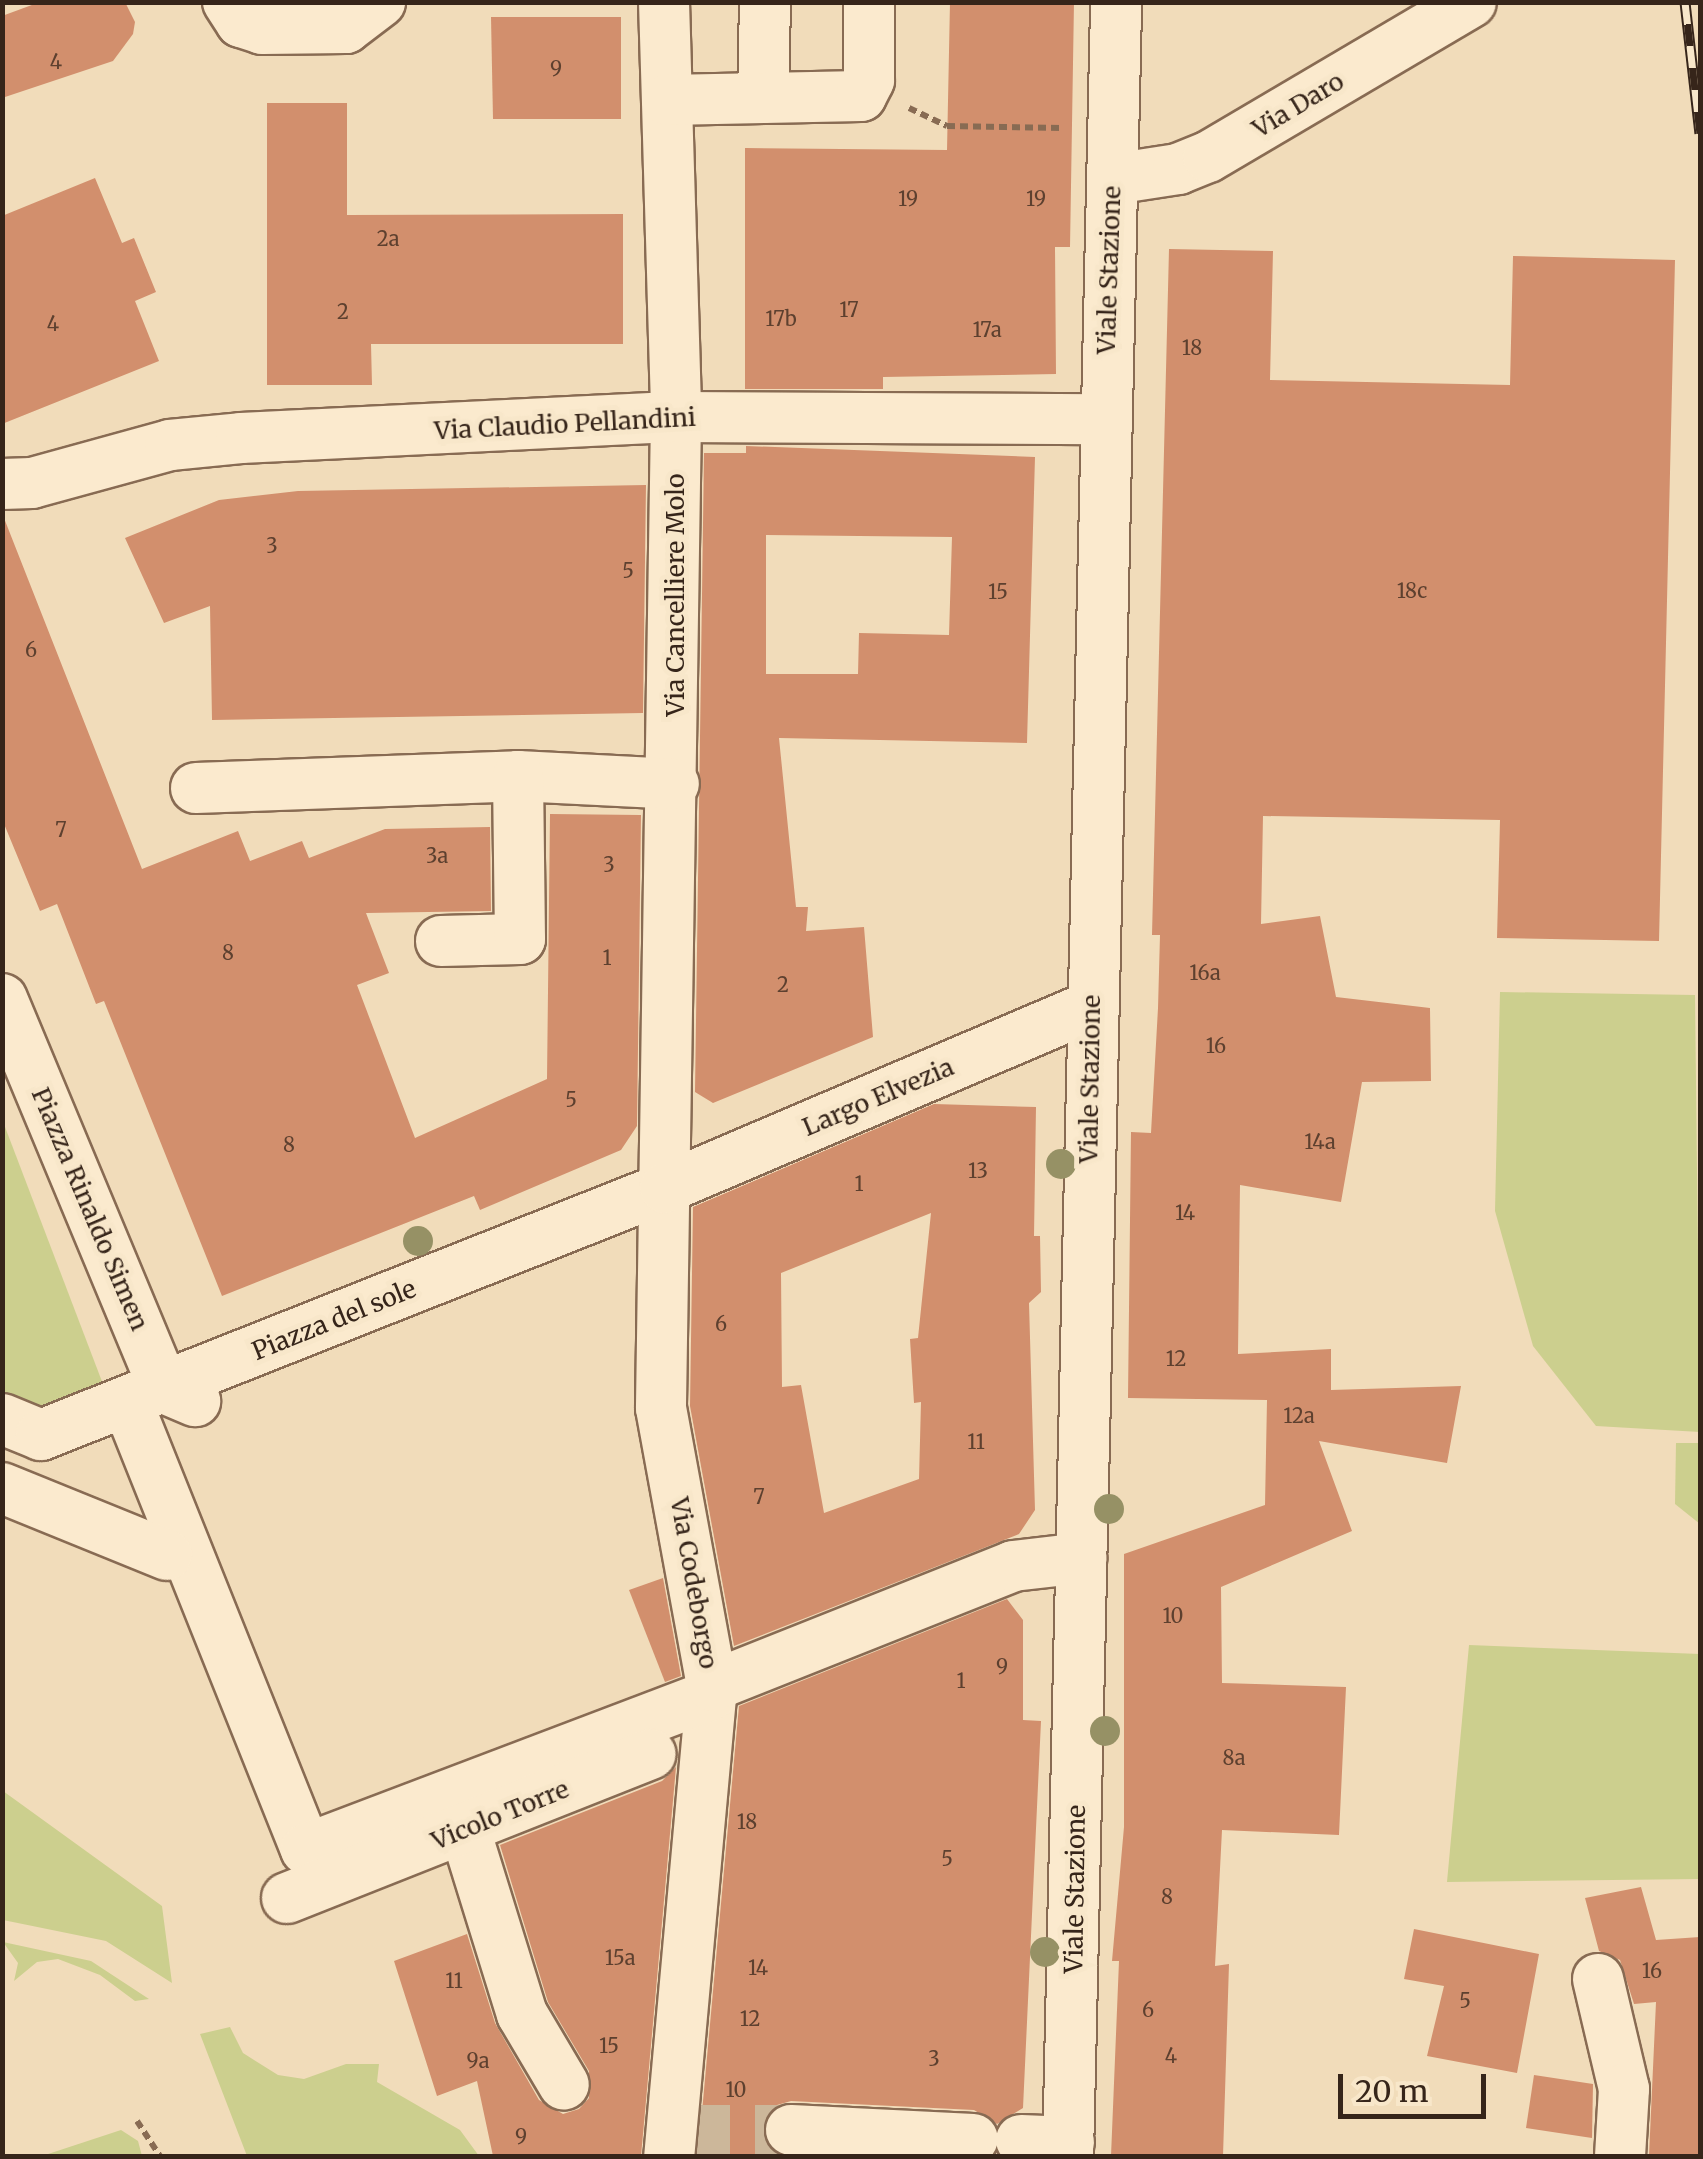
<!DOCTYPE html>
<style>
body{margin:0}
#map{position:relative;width:1703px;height:2159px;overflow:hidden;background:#f1dcba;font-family:Merriweather,serif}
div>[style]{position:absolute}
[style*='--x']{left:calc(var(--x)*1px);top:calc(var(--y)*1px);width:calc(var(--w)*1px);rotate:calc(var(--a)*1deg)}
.green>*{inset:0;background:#cccf8e}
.building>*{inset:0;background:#d28f6d}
.minor-tunnel>*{height:50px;margin-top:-25px;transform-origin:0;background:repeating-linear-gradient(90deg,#ccb79a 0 50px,transparent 0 75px)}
.path>*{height:6px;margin-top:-3px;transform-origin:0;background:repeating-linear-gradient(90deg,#886b53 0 8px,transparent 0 13px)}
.roads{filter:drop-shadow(2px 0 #886b53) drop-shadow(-2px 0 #886b53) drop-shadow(0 2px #886b53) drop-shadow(0 -2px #886b53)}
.minor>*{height:50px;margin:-25px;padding:0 25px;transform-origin:25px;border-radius:25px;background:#fbeace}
.rail>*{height:11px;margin-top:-5.5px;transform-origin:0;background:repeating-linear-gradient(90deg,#f8e7ca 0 22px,#36251a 0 44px);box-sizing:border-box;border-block:2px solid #36251a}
.trees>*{width:30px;height:30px;margin:-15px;border-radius:50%;background:#969165}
span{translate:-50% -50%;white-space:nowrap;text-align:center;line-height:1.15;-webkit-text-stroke:10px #f8e7ca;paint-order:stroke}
.number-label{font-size:20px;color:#5d402f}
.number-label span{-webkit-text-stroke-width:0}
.street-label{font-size:25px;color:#36251a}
.frame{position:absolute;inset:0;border:5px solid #36251a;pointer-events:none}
.scale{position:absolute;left:1338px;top:2074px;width:148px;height:45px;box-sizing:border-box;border:5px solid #36251a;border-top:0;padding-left:12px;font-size:30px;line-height:35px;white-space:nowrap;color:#36251a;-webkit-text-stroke:8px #f8e7ca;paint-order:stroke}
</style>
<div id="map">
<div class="green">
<div style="clip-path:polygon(1500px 992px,1695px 995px,1700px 1432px,1596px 1426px,1533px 1346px,1495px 1211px)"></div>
<div style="clip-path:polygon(2px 1119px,106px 1392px,44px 1416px,3px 1398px)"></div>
<div style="clip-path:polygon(1676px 1443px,1700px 1443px,1700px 1524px,1675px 1504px)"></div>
<div style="clip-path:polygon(1469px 1645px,1700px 1654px,1700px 1879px,1447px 1882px)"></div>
<div style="clip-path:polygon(3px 1791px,162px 1906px,172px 1983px,106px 1941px,3px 1920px)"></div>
<div style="clip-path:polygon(3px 1942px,91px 1961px,149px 1999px,135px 2001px,100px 1975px,58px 1959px,37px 1962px,14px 1981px,18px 1963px)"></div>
<div style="clip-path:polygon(230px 2027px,243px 2053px,278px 2075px,304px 2079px,346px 2064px,379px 2064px,377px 2082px,460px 2130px,479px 2156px,247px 2156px,200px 2034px)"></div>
<div style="clip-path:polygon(121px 2130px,138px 2141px,142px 2156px,42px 2156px)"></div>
</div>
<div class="building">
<div style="clip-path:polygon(40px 2px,125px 2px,135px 22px,133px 34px,113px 61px,2px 98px,2px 16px)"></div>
<div style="clip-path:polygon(950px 2px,1074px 2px,1070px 247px,1055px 247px,1056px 374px,883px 377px,883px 389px,745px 389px,745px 148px,947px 150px)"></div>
<div style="clip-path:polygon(491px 17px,621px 17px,621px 119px,493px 119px)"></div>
<div style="clip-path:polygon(267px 103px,347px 103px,347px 215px,623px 214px,623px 344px,371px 344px,372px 385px,267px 385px)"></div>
<div style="clip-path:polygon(95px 178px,122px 243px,134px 238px,156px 292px,135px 301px,159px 361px,2px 424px,2px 216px)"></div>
<div style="clip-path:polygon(1169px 249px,1273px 251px,1270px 380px,1510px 385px,1513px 256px,1675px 260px,1659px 941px,1497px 938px,1500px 820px,1263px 816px,1261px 924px,1320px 916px,1336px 997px,1430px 1008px,1431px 1081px,1362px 1082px,1341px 1202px,1240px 1185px,1238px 1354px,1331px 1349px,1331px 1390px,1461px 1386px,1447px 1463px,1319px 1441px,1352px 1531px,1221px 1587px,1222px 1683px,1346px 1687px,1339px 1835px,1222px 1830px,1215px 1966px,1229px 1964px,1223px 2156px,1111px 2156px,1119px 1961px,1112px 1961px,1124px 1827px,1124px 1554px,1265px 1505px,1267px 1400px,1128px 1398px,1131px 1132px,1151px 1133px,1158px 1008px,1160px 935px,1152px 935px)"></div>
<div style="clip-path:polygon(evenodd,746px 446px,1035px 457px,1027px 743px,779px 738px,796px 907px,808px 907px,806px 931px,864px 927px,873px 1037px,713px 1103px,695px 1092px,704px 453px,746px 453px,746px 446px,766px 535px,952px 537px,949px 635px,859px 633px,858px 674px,766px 674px,766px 535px)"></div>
<div style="clip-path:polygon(646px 485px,643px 713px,212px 720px,210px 606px,164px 623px,125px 538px,219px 500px,298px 491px)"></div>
<div style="clip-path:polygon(2px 513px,142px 869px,238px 831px,250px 861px,302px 841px,309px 858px,385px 829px,490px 827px,491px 911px,366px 913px,389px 973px,357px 985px,415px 1138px,547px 1079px,550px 814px,641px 815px,637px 1126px,621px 1150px,480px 1210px,474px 1196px,222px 1296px,104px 1001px,96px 1004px,57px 904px,40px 911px,2px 819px)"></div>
<div style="clip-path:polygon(evenodd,934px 1104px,1036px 1107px,1034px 1236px,1040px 1236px,1041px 1292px,1029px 1303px,1035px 1510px,1019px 1534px,734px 1646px,690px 1406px,693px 1207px,934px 1104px,931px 1213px,918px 1338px,910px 1339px,914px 1403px,921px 1402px,919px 1479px,824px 1513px,801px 1385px,782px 1387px,781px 1273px,931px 1213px)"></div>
<div style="clip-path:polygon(663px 1578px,681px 1676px,665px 1682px,629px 1590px)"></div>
<div style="clip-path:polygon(1007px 1599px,1023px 1620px,1023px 1720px,1041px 1721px,1023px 2108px,997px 2124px,974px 2110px,791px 2101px,777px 2105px,762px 2128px,766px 2144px,782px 2156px,698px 2156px,739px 1706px)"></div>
<div style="clip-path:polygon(676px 1767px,641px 2156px,493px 2156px,477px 2081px,437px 2096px,394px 1961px,467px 1934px,495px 2023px,539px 2100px,563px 2114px,579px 2109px,589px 2098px,589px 2071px,548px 2002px,500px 1845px,662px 1781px)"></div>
<div style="clip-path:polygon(1641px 1887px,1656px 1940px,1700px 1937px,1700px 2156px,1649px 2156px,1656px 2002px,1634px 2004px,1620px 1960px,1599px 1951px,1585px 1898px)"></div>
<div style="clip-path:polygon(1414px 1929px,1539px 1954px,1517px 2073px,1427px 2056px,1444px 1986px,1404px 1979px)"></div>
<div style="clip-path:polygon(1534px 2075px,1593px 2084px,1592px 2138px,1526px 2128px)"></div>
</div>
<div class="minor-tunnel">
<div style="--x:680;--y:2130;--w:111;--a:0"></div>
</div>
<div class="path">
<div style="--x:909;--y:108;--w:42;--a:25.3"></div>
<div style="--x:947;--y:126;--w:116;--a:1"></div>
<div style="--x:137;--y:2121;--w:42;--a:56.7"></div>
</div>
<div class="roads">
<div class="minor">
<div style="--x:228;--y:2;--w:24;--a:57"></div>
<div style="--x:241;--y:22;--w:22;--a:18"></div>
<div style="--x:262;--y:29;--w:84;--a:-0.7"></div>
<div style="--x:346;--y:28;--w:43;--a:-37.4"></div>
<div style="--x:664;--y:2;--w:415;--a:88.3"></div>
<div style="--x:676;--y:417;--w:991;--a:90.87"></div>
<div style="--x:661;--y:1408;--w:283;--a:79.6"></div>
<div style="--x:712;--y:1686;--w:472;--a:95.2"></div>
<div style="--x:763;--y:98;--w:96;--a:-88.8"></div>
<div style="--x:667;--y:100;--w:194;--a:-1.2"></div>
<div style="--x:861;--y:96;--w:18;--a:-63"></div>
<div style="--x:869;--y:80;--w:78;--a:-90"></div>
<div style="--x:1113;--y:179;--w:66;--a:-8.7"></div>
<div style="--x:1178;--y:169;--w:32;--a:-22"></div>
<div style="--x:1208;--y:157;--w:305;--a:-30.5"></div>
<div style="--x:2;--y:484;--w:30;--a:-2"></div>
<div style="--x:32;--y:483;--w:143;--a:-15.4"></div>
<div style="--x:170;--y:445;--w:71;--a:-5.6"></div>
<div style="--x:241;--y:438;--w:436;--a:-2.8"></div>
<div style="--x:676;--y:417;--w:428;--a:0.3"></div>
<div style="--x:196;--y:788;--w:322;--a:-2.1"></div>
<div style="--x:518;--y:776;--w:156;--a:2.9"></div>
<div style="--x:441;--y:941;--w:79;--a:-1.5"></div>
<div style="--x:520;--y:939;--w:163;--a:-90.7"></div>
<div style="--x:2;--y:999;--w:421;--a:67.4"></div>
<div style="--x:164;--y:1388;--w:34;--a:23"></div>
<div style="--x:127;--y:1402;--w:482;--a:68.2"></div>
<div style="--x:306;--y:1849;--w:434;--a:-20.8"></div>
<div style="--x:2;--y:1419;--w:42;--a:22.3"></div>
<div style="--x:41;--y:1435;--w:671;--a:-21.6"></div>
<div style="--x:665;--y:1188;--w:464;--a:-23.1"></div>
<div style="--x:2;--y:1488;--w:178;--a:22.1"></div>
<div style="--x:712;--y:1686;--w:324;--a:-21.7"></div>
<div style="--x:1013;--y:1566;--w:69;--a:-6.6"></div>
<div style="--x:465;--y:1830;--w:193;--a:72.8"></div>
<div style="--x:522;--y:2014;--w:82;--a:59.4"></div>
<div style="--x:287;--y:1898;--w:391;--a:-21.6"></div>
<div style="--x:1598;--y:1979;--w:113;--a:76.7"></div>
<div style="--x:1624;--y:2089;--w:67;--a:93.4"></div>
<div style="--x:791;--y:2130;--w:182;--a:2.8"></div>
<div style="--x:1021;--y:2140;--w:48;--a:2.4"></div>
<div style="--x:1068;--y:2156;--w:2155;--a:-88.72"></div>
</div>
</div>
<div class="rail">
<div style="--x:1685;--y:2;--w:132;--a:83.5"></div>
</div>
<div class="trees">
<div style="left:1061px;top:1164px"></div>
<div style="left:418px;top:1241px"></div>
<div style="left:1109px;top:1509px"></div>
<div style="left:1105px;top:1731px"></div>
<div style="left:1045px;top:1952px"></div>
</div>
<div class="number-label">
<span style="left:56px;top:61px">4</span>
<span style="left:556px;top:68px">9</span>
<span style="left:908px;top:198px">19</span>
<span style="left:1036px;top:198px">19</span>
<span style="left:388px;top:238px">2a</span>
<span style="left:849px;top:309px">17</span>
<span style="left:343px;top:311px">2</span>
<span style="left:781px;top:318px">17b</span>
<span style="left:53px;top:323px">4</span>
<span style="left:987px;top:329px">17a</span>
<span style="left:1192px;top:347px">18</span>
<span style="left:272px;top:545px">3</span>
<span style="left:628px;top:570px">5</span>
<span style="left:1412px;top:590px">18c</span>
<span style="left:998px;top:591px">15</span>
<span style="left:31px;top:649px">6</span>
<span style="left:61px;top:829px">7</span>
<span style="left:437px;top:855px">3a</span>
<span style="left:609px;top:864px">3</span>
<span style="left:228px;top:952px">8</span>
<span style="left:607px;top:957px">1</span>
<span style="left:1205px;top:972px">16a</span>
<span style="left:783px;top:984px">2</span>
<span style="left:1216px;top:1045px">16</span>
<span style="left:571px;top:1099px">5</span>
<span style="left:1320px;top:1141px">14a</span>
<span style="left:289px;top:1144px">8</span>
<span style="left:978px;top:1170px">13</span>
<span style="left:859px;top:1183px">1</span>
<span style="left:1185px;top:1212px">14</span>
<span style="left:721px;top:1323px">6</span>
<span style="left:1176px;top:1358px">12</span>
<span style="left:1299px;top:1415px">12a</span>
<span style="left:976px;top:1441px">11</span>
<span style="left:759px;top:1496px">7</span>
<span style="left:1173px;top:1615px">10</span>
<span style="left:1002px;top:1666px">9</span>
<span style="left:961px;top:1680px">1</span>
<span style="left:1234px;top:1757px">8a</span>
<span style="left:747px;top:1821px">18</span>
<span style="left:947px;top:1858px">5</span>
<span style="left:1167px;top:1896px">8</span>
<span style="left:620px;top:1957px">15a</span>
<span style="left:758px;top:1967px">14</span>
<span style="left:1652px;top:1970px">16</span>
<span style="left:454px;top:1980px">11</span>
<span style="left:1465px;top:2000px">5</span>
<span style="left:1148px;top:2009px">6</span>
<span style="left:750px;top:2018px">12</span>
<span style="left:609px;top:2045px">15</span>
<span style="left:1171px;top:2055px">4</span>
<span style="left:934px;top:2058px">3</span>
<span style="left:478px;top:2060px">9a</span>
<span style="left:736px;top:2089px">10</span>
<span style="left:521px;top:2136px">9</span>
</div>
<div class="street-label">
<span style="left:1298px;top:105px;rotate:-31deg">Via Daro</span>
<span style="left:1109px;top:270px;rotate:-88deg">Viale Stazione</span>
<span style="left:565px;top:424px;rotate:-3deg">Via Claudio Pellandini</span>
<span style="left:675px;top:595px;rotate:-90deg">Via Cancelliere Molo</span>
<span style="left:1090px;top:1079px;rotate:-89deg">Viale Stazione</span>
<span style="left:878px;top:1097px;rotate:-23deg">Largo Elvezia</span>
<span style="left:90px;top:1209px;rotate:67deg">Piazza Rinaldo Simen</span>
<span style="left:334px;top:1320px;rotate:-22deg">Piazza del sole</span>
<span style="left:694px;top:1583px;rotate:80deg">Via Codeborgo</span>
<span style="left:500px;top:1815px;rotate:-22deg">Vicolo Torre</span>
<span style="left:1075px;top:1889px;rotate:-89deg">Viale Stazione</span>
</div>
<div class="frame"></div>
<div class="scale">20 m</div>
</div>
